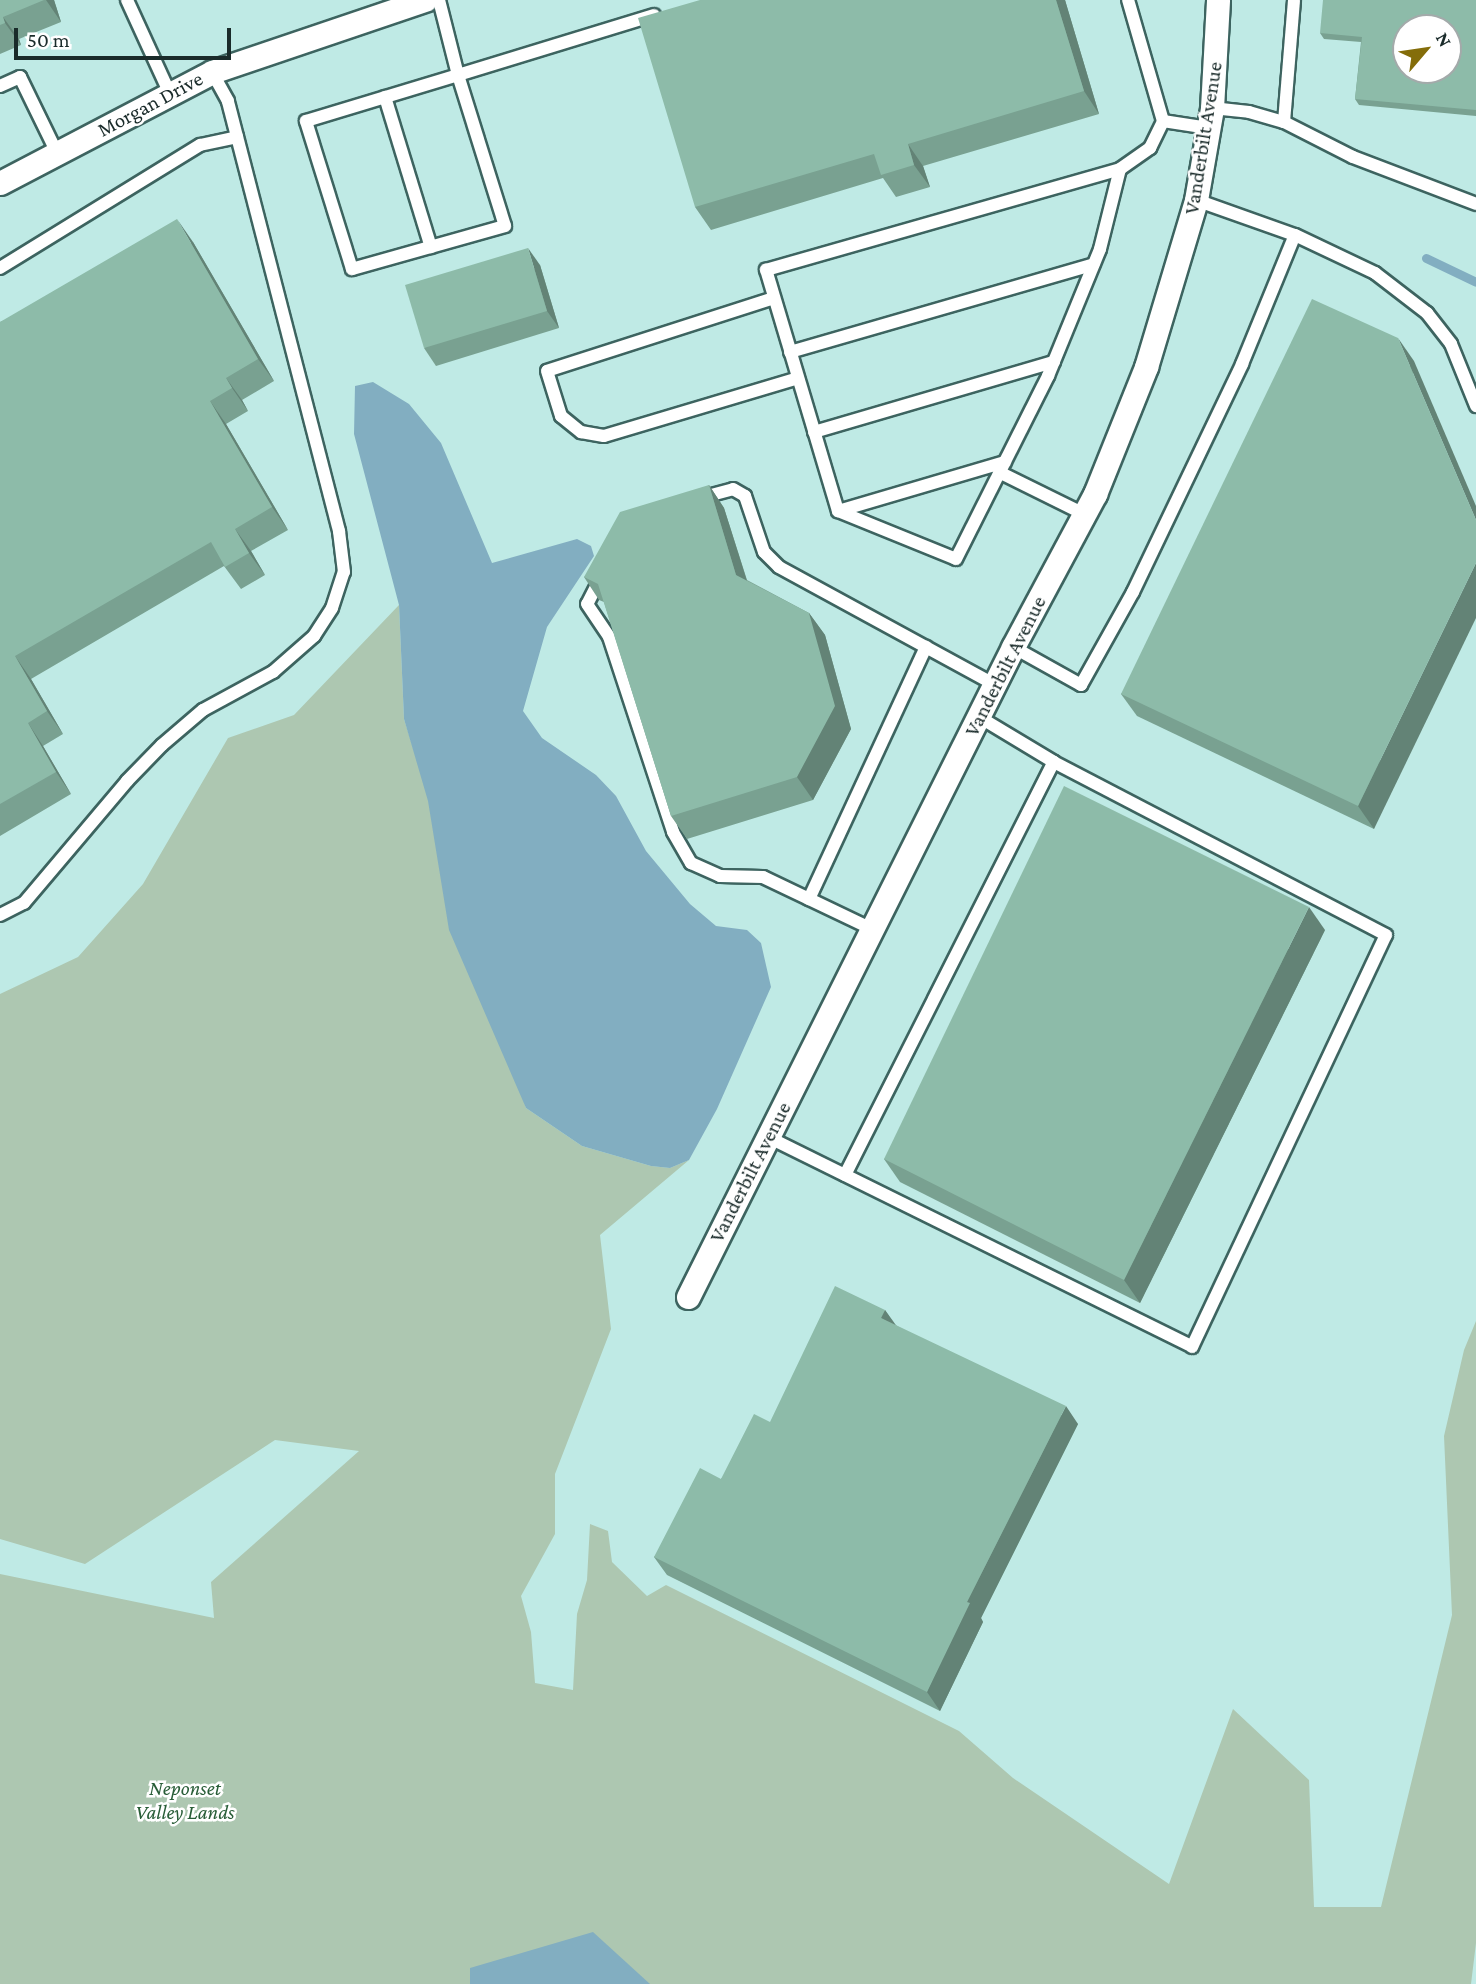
<!DOCTYPE html>
<style>
body{margin:0}
#map{position:relative;width:1476px;height:1984px;overflow:hidden;background:#bfeae5;font-family:"Crimson Pro",serif}
div>[style]{position:absolute}
[style*='--x']{left:calc(var(--x)*1px);top:calc(var(--y)*1px);width:calc(var(--w)*1px);rotate:calc(var(--a)*1deg)}
.green>*{inset:0;background:#adc7b1}
.water>*{inset:0;background:#82aec1}
.stream>*{height:9px;margin:-4.5px;padding:0 4.5px;transform-origin:4.5px;border-radius:4.5px;background:#82aec1}
.roads{filter:drop-shadow(2px 0 #3d6460) drop-shadow(-2px 0 #3d6460) drop-shadow(0 2px #3d6460) drop-shadow(0 -2px #3d6460)}
.service>*{height:12px;margin:-6px;padding:0 6px;transform-origin:6px;border-radius:6px;background:#fff}
.minor>*{height:23px;margin:-11.5px;padding:0 11.5px;transform-origin:11.5px;border-radius:11.5px;background:#fff}
.wall>*{inset:0;background:#79a191}
.shaded-wall>*{inset:0;background:#638376}
.building>*{inset:0;background:#8dbba9}
span{translate:-50% -50%;white-space:nowrap;text-align:center;line-height:1.15;-webkit-text-stroke:5px #fff;paint-order:stroke}
.street-label{font-size:21px;color:#1a2b2a}
.park-label{font-size:21px;color:#285d37;font-style:italic}
.north{position:absolute;left:1392px;top:14px;width:70px;height:70px;box-sizing:border-box;background:#fff;border:2px solid #a3aaaa;border-radius:50%;rotate:61deg;font-size:19px;font-weight:700;line-height:28px;text-align:center;color:#1a2b2a}
.north::after{content:'';display:block;margin:auto;width:24px;height:32px;background:#846d0a;clip-path:polygon(50% 0,100% 100%,50% 72%,0 100%)}
.scale{position:absolute;left:14px;top:28px;width:217px;height:32px;box-sizing:border-box;border:4px solid #1a2b2a;border-top:0;padding-left:9px;font-size:21px;line-height:24px;white-space:nowrap;color:#1a2b2a;-webkit-text-stroke:5px #fff;paint-order:stroke}
</style>
<div id="map">
<div class="green">
<div style="clip-path:polygon(399px 605px,404px 719px,526px 1108px,582px 1146px,651px 1166px,670px 1168px,689px 1160px,600px 1235px,611px 1329px,555px 1474px,555px 1534px,521px 1596px,531px 1632px,535px 1683px,573px 1690px,577px 1614px,587px 1580px,590px 1524px,608px 1531px,612px 1562px,647px 1596px,666px 1585px,959px 1731px,1013px 1778px,1169px 1884px,1233px 1709px,1309px 1780px,1314px 1907px,1381px 1907px,1452px 1615px,1444px 1436px,1464px 1350px,1476px 1321px,1476px 1943px,1471px 1984px,0 1984px,0 1574px,214px 1618px,211px 1582px,359px 1451px,275px 1440px,85px 1564px,0 1539px,0 994px,78px 957px,143px 884px,228px 738px,294px 715px)"></div>
</div>
<div class="water">
<div style="clip-path:polygon(373px 382px,409px 404px,441px 443px,492px 563px,577px 539px,591px 546px,594px 556px,547px 627px,523px 711px,542px 738px,596px 775px,616px 796px,646px 851px,690px 904px,716px 926px,747px 930px,761px 943px,771px 987px,717px 1109px,689px 1160px,670px 1168px,651px 1166px,582px 1146px,526px 1108px,449px 930px,428px 801px,404px 719px,399px 605px,354px 434px,355px 386px)"></div>
<div style="clip-path:polygon(593px 1932px,650px 1984px,470px 1984px,470px 1968px)"></div>
</div>
<div class="stream">
<div style="--x:1426;--y:258;--w:55;--a:25.6"></div>
</div>
<div class="roads">
<div class="service">
<div style="--x:127;--y:0;--w:103;--a:65.4"></div>
<div style="--x:439;--y:0;--w:77;--a:75.8"></div>
<div style="--x:458;--y:75;--w:158;--a:72.7"></div>
<div style="--x:505;--y:226;--w:159;--a:164.3"></div>
<div style="--x:352;--y:269;--w:155;--a:-107.3"></div>
<div style="--x:306;--y:121;--w:159;--a:-16.8"></div>
<div style="--x:458;--y:75;--w:205;--a:-17"></div>
<div style="--x:0;--y:86;--w:22;--a:-24"></div>
<div style="--x:20;--y:77;--w:85;--a:64"></div>
<div style="--x:385;--y:97;--w:157;--a:73"></div>
<div style="--x:1212;--y:108;--w:37;--a:6"></div>
<div style="--x:1249;--y:112;--w:36;--a:16"></div>
<div style="--x:1284;--y:122;--w:77;--a:26.9"></div>
<div style="--x:1353;--y:157;--w:132;--a:20.9"></div>
<div style="--x:1163;--y:121;--w:46;--a:8.8"></div>
<div style="--x:1284;--y:122;--w:122;--a:-85.3"></div>
<div style="--x:1196;--y:200;--w:105;--a:19.5"></div>
<div style="--x:1295;--y:235;--w:89;--a:25.4"></div>
<div style="--x:1375;--y:273;--w:66;--a:37.6"></div>
<div style="--x:1427;--y:313;--w:39;--a:52"></div>
<div style="--x:1451;--y:344;--w:67;--a:68"></div>
<div style="--x:0;--y:268;--w:235;--a:-31.6"></div>
<div style="--x:200;--y:145;--w:38;--a:-12"></div>
<div style="--x:774;--y:298;--w:238;--a:162.2"></div>
<div style="--x:547;--y:371;--w:47;--a:72.7"></div>
<div style="--x:561;--y:416;--w:26;--a:39"></div>
<div style="--x:581;--y:432;--w:23;--a:10"></div>
<div style="--x:604;--y:436;--w:202;--a:-16.6"></div>
<div style="--x:790;--y:352;--w:316;--a:-16.1"></div>
<div style="--x:814;--y:432;--w:250;--a:-16.3"></div>
<div style="--x:999;--y:472;--w:95;--a:26.3"></div>
<div style="--x:700;--y:498;--w:34;--a:-15"></div>
<div style="--x:733;--y:489;--w:14;--a:30"></div>
<div style="--x:745;--y:496;--w:59;--a:71.3"></div>
<div style="--x:764;--y:552;--w:21;--a:45"></div>
<div style="--x:779;--y:567;--w:246;--a:28.6"></div>
<div style="--x:838;--y:511;--w:127;--a:22.1"></div>
<div style="--x:956;--y:559;--w:205;--a:-63.3"></div>
<div style="--x:1048;--y:376;--w:137;--a:-67.7"></div>
<div style="--x:1100;--y:249;--w:82;--a:-76"></div>
<div style="--x:1120;--y:169;--w:37;--a:-35"></div>
<div style="--x:1150;--y:148;--w:30;--a:-64"></div>
<div style="--x:1163;--y:121;--w:126;--a:-106.1"></div>
<div style="--x:838;--y:511;--w:252;--a:-106.6"></div>
<div style="--x:766;--y:270;--w:368;--a:-15.9"></div>
<div style="--x:838;--y:511;--w:174;--a:-16.4"></div>
<div style="--x:601;--y:577;--w:30;--a:117"></div>
<div style="--x:587;--y:604;--w:40;--a:56"></div>
<div style="--x:609;--y:637;--w:205;--a:71.8"></div>
<div style="--x:673;--y:832;--w:36;--a:60"></div>
<div style="--x:691;--y:863;--w:32;--a:24"></div>
<div style="--x:720;--y:876;--w:43;--a:1.3"></div>
<div style="--x:763;--y:877;--w:121;--a:25.5"></div>
<div style="--x:1013;--y:647;--w:78;--a:29.2"></div>
<div style="--x:1081;--y:685;--w:107;--a:-60.8"></div>
<div style="--x:1133;--y:592;--w:253;--a:-64.4"></div>
<div style="--x:1242;--y:364;--w:139;--a:-67.7"></div>
<div style="--x:809;--y:899;--w:278;--a:-65.1"></div>
<div style="--x:0;--y:915;--w:27;--a:-27"></div>
<div style="--x:24;--y:903;--w:160;--a:-49.8"></div>
<div style="--x:127;--y:781;--w:50;--a:-45.8"></div>
<div style="--x:162;--y:745;--w:54;--a:-40.5"></div>
<div style="--x:203;--y:710;--w:80;--a:-28.5"></div>
<div style="--x:273;--y:672;--w:55;--a:-41.3"></div>
<div style="--x:314;--y:636;--w:33;--a:-57"></div>
<div style="--x:332;--y:608;--w:38;--a:-72"></div>
<div style="--x:344;--y:572;--w:41;--a:-97"></div>
<div style="--x:339;--y:531;--w:444;--a:-104.5"></div>
<div style="--x:228;--y:101;--w:33;--a:-119"></div>
<div style="--x:768;--y:1137;--w:473;--a:26.3"></div>
<div style="--x:1192;--y:1347;--w:455;--a:-64.8"></div>
<div style="--x:1386;--y:935;--w:374;--a:-152.5"></div>
<div style="--x:1054;--y:762;--w:87;--a:-149"></div>
<div style="--x:845;--y:1175;--w:463;--a:-63.2"></div>
</div>
<div class="minor">
<div style="--x:0;--y:183;--w:239;--a:-27.6"></div>
<div style="--x:212;--y:72;--w:225;--a:-18.7"></div>
<div style="--x:688;--y:1297;--w:727;--a:-63.43"></div>
<div style="--x:1013;--y:647;--w:174;--a:-61.8"></div>
<div style="--x:1095;--y:494;--w:137;--a:-68.1"></div>
<div style="--x:1146;--y:367;--w:174;--a:-73.3"></div>
<div style="--x:1196;--y:200;--w:93;--a:-80.1"></div>
<div style="--x:1212;--y:108;--w:108;--a:-86.8"></div>
</div>
</div>
<div class="wall">
<div style="clip-path:polygon(0 0,54px 0,61px 22px,19px 39px,21px 45px,0 54px)"></div>
<div style="clip-path:polygon(700px 0,1065px 0,1099px 114px,923px 166px,930px 187px,896px 197px,883px 178px,711px 230px,695px 207px)"></div>
<div style="clip-path:polygon(1476px 0,1476px 116px,1359px 105px,1355px 99px,1361px 42px,1324px 39px,1320px 33px)"></div>
<div style="clip-path:polygon(193px 242px,274px 381px,242px 400px,248px 411px,226px 424px,288px 530px,251px 551px,265px 575px,241px 589px,224px 566px,31px 679px,63px 734px,43px 746px,71px 794px,0 836px,0 322px)"></div>
<div style="clip-path:polygon(540px 265px,559px 328px,436px 366px,424px 348px)"></div>
<div style="clip-path:polygon(1414px 361px,1374px 829px,1137px 716px,1121px 694px)"></div>
<div style="clip-path:polygon(709px 485px,724px 508px,747px 580px,809px 613px,825px 635px,851px 729px,813px 800px,687px 839px,671px 816px,604px 602px,599px 600px,584px 577px)"></div>
<div style="clip-path:polygon(1325px 930px,1140px 1303px,900px 1182px,884px 1159px)"></div>
<div style="clip-path:polygon(885px 1310px,895px 1325px,1078px 1424px,981px 1618px,983px 1622px,940px 1711px,667px 1575px,654px 1557px,721px 1479px)"></div>
</div>
<div class="shaded-wall">
<div style="clip-path:polygon(46px 0,54px 0,61px 22px)"></div>
<div style="clip-path:polygon(1056px 0,1065px 0,1099px 114px,1084px 91px)"></div>
<div style="clip-path:polygon(3px 17px,19px 39px,21px 45px,5px 23px)"></div>
<div style="clip-path:polygon(908px 144px,923px 166px,930px 187px,914px 165px)"></div>
<div style="clip-path:polygon(177px 219px,193px 242px,274px 381px,258px 359px)"></div>
<div style="clip-path:polygon(528px 248px,540px 265px,559px 328px,547px 311px)"></div>
<div style="clip-path:polygon(1398px 338px,1414px 361px,1476px 506px,1476px 520px)"></div>
<div style="clip-path:polygon(226px 378px,242px 400px,248px 411px,232px 388px)"></div>
<div style="clip-path:polygon(210px 401px,226px 424px,288px 530px,272px 507px)"></div>
<div style="clip-path:polygon(709px 485px,724px 508px,752px 597px,736px 575px)"></div>
<div style="clip-path:polygon(235px 529px,251px 551px,265px 575px,249px 553px)"></div>
<div style="clip-path:polygon(1476px 563px,1476px 618px,1374px 829px,1358px 806px)"></div>
<div style="clip-path:polygon(809px 613px,825px 635px,851px 729px,813px 800px,797px 777px)"></div>
<div style="clip-path:polygon(15px 656px,31px 679px,63px 734px,47px 711px)"></div>
<div style="clip-path:polygon(28px 723px,43px 746px,71px 794px,56px 772px)"></div>
<div style="clip-path:polygon(1309px 907px,1325px 930px,1140px 1303px,1124px 1280px)"></div>
<div style="clip-path:polygon(885px 1310px,898px 1328px,881px 1318px)"></div>
<div style="clip-path:polygon(1066px 1406px,1078px 1424px,981px 1618px,983px 1622px,940px 1711px,927px 1692px,967px 1602px)"></div>
</div>
<div class="building">
<div style="clip-path:polygon(0 0,44px 0,3px 17px,5px 23px,0 25px)"></div>
<div style="clip-path:polygon(700px 0,1056px 0,1084px 91px,908px 144px,914px 165px,881px 175px,874px 154px,695px 207px,638px 18px)"></div>
<div style="clip-path:polygon(evenodd,1323px 0,1476px 0,1476px 110px,1355px 99px,1362px 37px,1320px 33px,1323px 0,1406px 28px,1448px 28px,1448px 70px,1406px 70px,1406px 28px)"></div>
<div style="clip-path:polygon(177px 219px,258px 359px,226px 378px,232px 388px,210px 401px,272px 507px,235px 529px,249px 553px,225px 567px,211px 542px,15px 656px,47px 711px,28px 723px,56px 772px,0 804px,0 322px)"></div>
<div style="clip-path:polygon(528px 248px,547px 311px,424px 348px,405px 285px)"></div>
<div style="clip-path:polygon(1312px 299px,1398px 338px,1476px 520px,1476px 563px,1358px 806px,1121px 694px)"></div>
<div style="clip-path:polygon(709px 485px,736px 575px,809px 613px,835px 706px,797px 777px,671px 816px,598px 584px,584px 577px,620px 512px)"></div>
<div style="clip-path:polygon(1064px 786px,1309px 907px,1124px 1280px,884px 1159px)"></div>
<div style="clip-path:polygon(835px 1286px,885px 1310px,881px 1318px,1066px 1406px,967px 1602px,970px 1603px,927px 1692px,654px 1557px,700px 1468px,721px 1479px,754px 1414px,770px 1422px)"></div>
</div>
<div class="street-label">
<span style="left:150px;top:104px;rotate:-28deg">Morgan Drive</span>
<span style="left:1203px;top:138px;rotate:-81deg">Vanderbilt Avenue</span>
<span style="left:1005px;top:666px;rotate:-63deg">Vanderbilt Avenue</span>
<span style="left:750px;top:1172px;rotate:-63deg">Vanderbilt Avenue</span>
</div>
<div class="park-label">
<span style="left:185px;top:1800px">Neponset<br>Valley Lands</span>
</div>
<div class="north">N</div>
<div class="scale">50 m</div>
</div>
